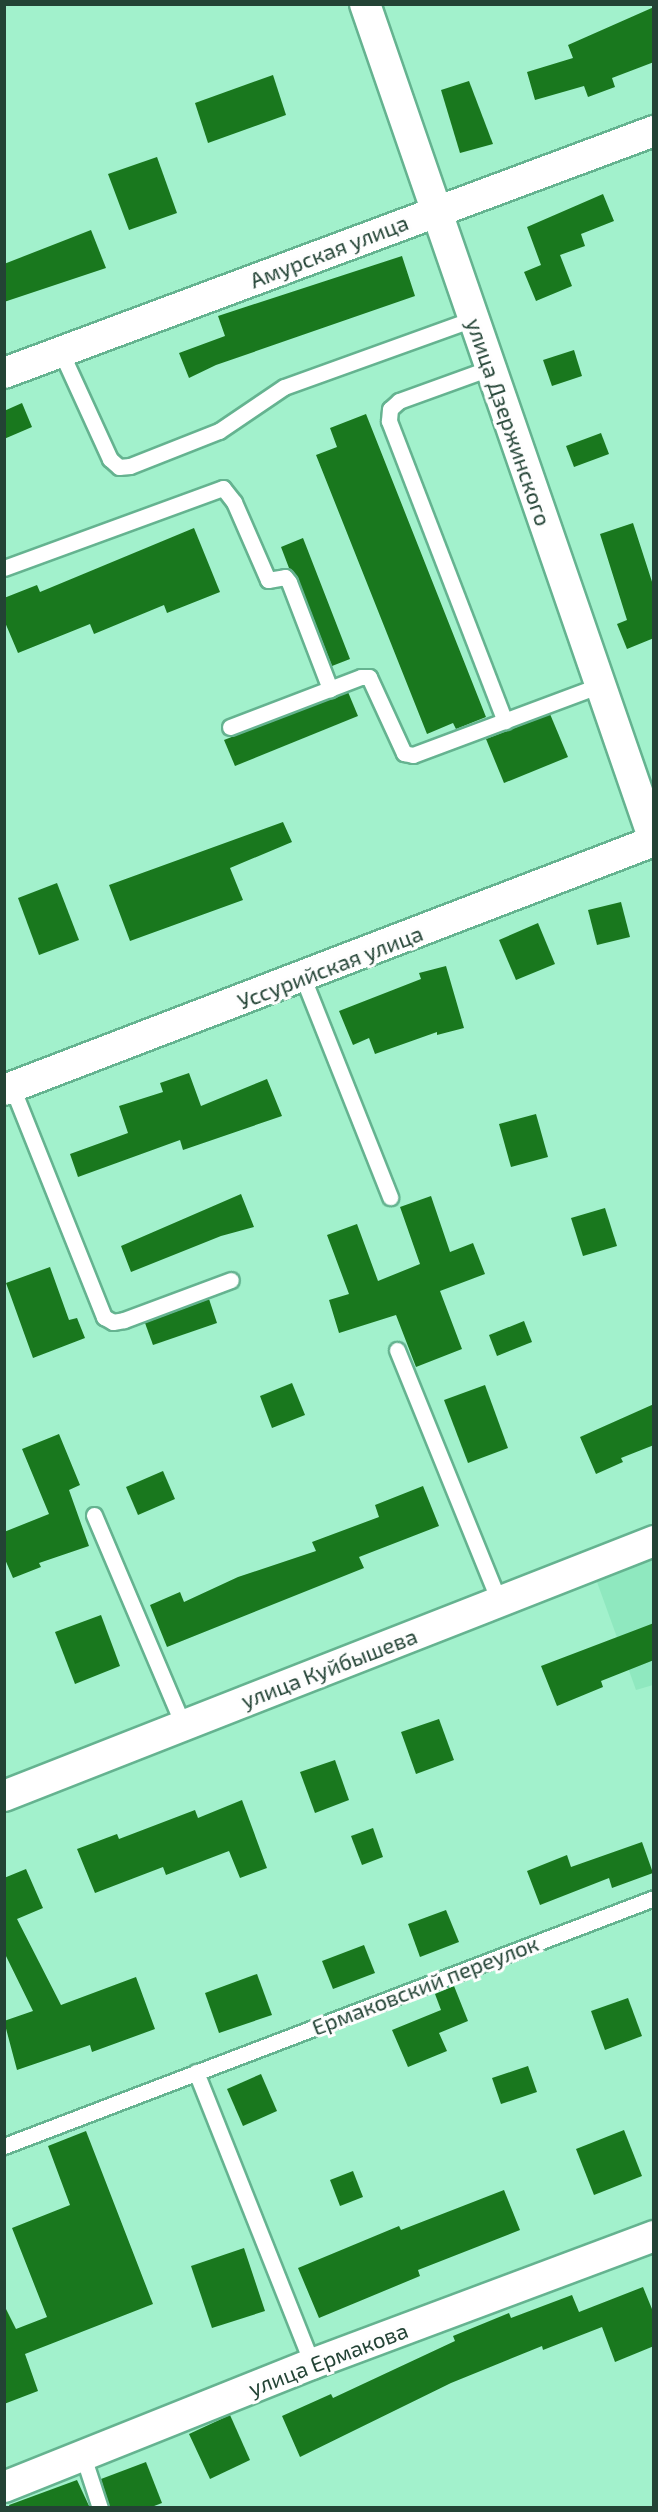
<!DOCTYPE html>
<meta charset="utf-8">
<style>
body{margin:0}
#map{position:relative;width:658px;height:2512px;overflow:hidden;background:#a2f1cc;font-family:"Exo 2",sans-serif}
div>[style]{position:absolute}
[style*='--x']{left:calc(var(--x)*1px);top:calc(var(--y)*1px);width:calc(var(--w)*1px);rotate:calc(var(--a)*1deg)}
.built>*{inset:0;background:#8fe8bf}
.building>*{inset:0;background:#19781e}
.roads{filter:drop-shadow(2px 0 #65b390) drop-shadow(-2px 0 #65b390) drop-shadow(0 2px #65b390) drop-shadow(0 -2px #65b390)}
.service>*{height:15px;margin:-7.5px;padding:0 7.5px;transform-origin:7.5px;border-radius:7.5px;background:#fff}
.minor>*{height:30px;margin:-15px;padding:0 15px;transform-origin:15px;border-radius:15px;background:#fff}
span{translate:-50% -50%;white-space:nowrap;text-align:center;line-height:1.15;-webkit-text-stroke:6px #fefefe;paint-order:stroke}
.street-label{font-size:22px;color:#234335}
.frame{position:absolute;inset:0;border:6px solid #234335;pointer-events:none}
</style>
<div id="map">
<div class="built">
<div style="clip-path:polygon(653px 1559px,653px 1685px,636px 1690px,597px 1582px)"></div>
</div>
<div class="building">
<div style="clip-path:polygon(654px 7px,654px 62px,612px 78px,615px 87px,588px 97px,584px 86px,535px 100px,527px 72px,573px 58px,568px 45px)"></div>
<div style="clip-path:polygon(273px 75px,286px 115px,208px 143px,195px 103px)"></div>
<div style="clip-path:polygon(469px 81px,493px 144px,460px 153px,441px 90px)"></div>
<div style="clip-path:polygon(157px 157px,177px 213px,129px 230px,108px 174px)"></div>
<div style="clip-path:polygon(603px 194px,614px 221px,581px 234px,585px 246px,560px 255px,572px 286px,536px 301px,524px 272px,541px 265px,527px 227px)"></div>
<div style="clip-path:polygon(91px 230px,106px 268px,4px 302px,4px 264px)"></div>
<div style="clip-path:polygon(402px 256px,415px 296px,216px 365px,189px 378px,179px 353px,225px 336px,218px 316px)"></div>
<div style="clip-path:polygon(574px 350px,582px 376px,552px 386px,543px 360px)"></div>
<div style="clip-path:polygon(22px 403px,32px 427px,4px 439px,4px 411px)"></div>
<div style="clip-path:polygon(366px 414px,486px 717px,456px 729px,453px 723px,427px 734px,316px 455px,337px 447px,330px 428px)"></div>
<div style="clip-path:polygon(601px 433px,609px 454px,574px 467px,566px 446px)"></div>
<div style="clip-path:polygon(633px 523px,654px 588px,654px 638px,627px 649px,617px 624px,627px 620px,600px 534px)"></div>
<div style="clip-path:polygon(194px 528px,220px 592px,167px 613px,164px 605px,94px 634px,90px 624px,18px 653px,4px 620px,4px 598px,37px 585px,40px 592px)"></div>
<div style="clip-path:polygon(303px 538px,350px 659px,332px 666px,298px 579px,289px 568px,281px 547px)"></div>
<div style="clip-path:polygon(348px 692px,358px 716px,235px 766px,224px 740px)"></div>
<div style="clip-path:polygon(550px 714px,568px 757px,504px 783px,486px 739px)"></div>
<div style="clip-path:polygon(283px 822px,292px 842px,230px 868px,243px 900px,130px 941px,109px 885px)"></div>
<div style="clip-path:polygon(57px 883px,79px 940px,39px 955px,18px 898px)"></div>
<div style="clip-path:polygon(621px 902px,630px 937px,597px 945px,588px 910px)"></div>
<div style="clip-path:polygon(538px 923px,555px 964px,516px 980px,499px 940px)"></div>
<div style="clip-path:polygon(446px 966px,464px 1028px,437px 1035px,437px 1032px,375px 1054px,369px 1038px,353px 1045px,339px 1011px,421px 979px,419px 973px)"></div>
<div style="clip-path:polygon(189px 1073px,201px 1106px,267px 1079px,282px 1116px,183px 1150px,180px 1140px,78px 1177px,70px 1154px,128px 1133px,119px 1106px,163px 1092px,160px 1083px)"></div>
<div style="clip-path:polygon(536px 1114px,548px 1157px,511px 1167px,499px 1124px)"></div>
<div style="clip-path:polygon(241px 1194px,254px 1227px,221px 1236px,131px 1272px,121px 1246px)"></div>
<div style="clip-path:polygon(431px 1196px,450px 1252px,473px 1243px,485px 1274px,440px 1291px,462px 1349px,416px 1367px,396px 1315px,339px 1333px,329px 1300px,349px 1294px,327px 1235px,357px 1224px,378px 1281px,420px 1264px,400px 1207px)"></div>
<div style="clip-path:polygon(605px 1208px,617px 1246px,583px 1256px,571px 1218px)"></div>
<div style="clip-path:polygon(50px 1267px,69px 1320px,77px 1318px,85px 1338px,33px 1358px,6px 1283px)"></div>
<div style="clip-path:polygon(209px 1299px,217px 1323px,153px 1345px,145px 1323px)"></div>
<div style="clip-path:polygon(524px 1321px,532px 1342px,497px 1356px,489px 1335px)"></div>
<div style="clip-path:polygon(292px 1383px,305px 1415px,272px 1428px,260px 1396px)"></div>
<div style="clip-path:polygon(485px 1385px,508px 1448px,468px 1463px,444px 1400px)"></div>
<div style="clip-path:polygon(654px 1404px,654px 1445px,621px 1458px,623px 1462px,596px 1474px,580px 1437px)"></div>
<div style="clip-path:polygon(59px 1434px,80px 1485px,69px 1490px,89px 1546px,39px 1563px,41px 1567px,13px 1578px,4px 1557px,4px 1532px,49px 1514px,22px 1449px)"></div>
<div style="clip-path:polygon(163px 1471px,175px 1499px,138px 1515px,126px 1487px)"></div>
<div style="clip-path:polygon(423px 1486px,439px 1526px,359px 1557px,364px 1568px,167px 1647px,150px 1605px,180px 1592px,184px 1602px,238px 1577px,316px 1551px,312px 1542px,379px 1517px,375px 1505px)"></div>
<div style="clip-path:polygon(101px 1615px,120px 1666px,75px 1684px,55px 1632px)"></div>
<div style="clip-path:polygon(654px 1623px,654px 1660px,601px 1681px,603px 1687px,557px 1706px,541px 1666px)"></div>
<div style="clip-path:polygon(439px 1719px,454px 1760px,416px 1774px,401px 1732px)"></div>
<div style="clip-path:polygon(335px 1760px,349px 1800px,315px 1813px,300px 1772px)"></div>
<div style="clip-path:polygon(242px 1800px,267px 1868px,240px 1878px,229px 1851px,166px 1875px,163px 1867px,95px 1893px,77px 1849px,117px 1834px,119px 1839px,195px 1810px,198px 1818px)"></div>
<div style="clip-path:polygon(373px 1828px,383px 1857px,362px 1865px,351px 1836px)"></div>
<div style="clip-path:polygon(642px 1842px,653px 1873px,612px 1888px,609px 1878px,540px 1905px,527px 1871px,567px 1855px,571px 1867px)"></div>
<div style="clip-path:polygon(26px 1869px,43px 1908px,17px 1919px,61px 2005px,136px 1977px,155px 2029px,92px 2052px,90px 2045px,17px 2070px,4px 2021px,33px 2011px,4px 1952px,4px 1878px)"></div>
<div style="clip-path:polygon(446px 1910px,459px 1942px,420px 1957px,408px 1924px)"></div>
<div style="clip-path:polygon(364px 1945px,375px 1973px,333px 1989px,322px 1961px)"></div>
<div style="clip-path:polygon(257px 1974px,272px 2015px,219px 2033px,205px 1993px)"></div>
<div style="clip-path:polygon(454px 1986px,468px 2021px,439px 2033px,447px 2051px,408px 2067px,392px 2030px,441px 2010px,435px 1994px)"></div>
<div style="clip-path:polygon(628px 1998px,642px 2036px,605px 2050px,591px 2011px)"></div>
<div style="clip-path:polygon(528px 2066px,537px 2092px,501px 2104px,492px 2078px)"></div>
<div style="clip-path:polygon(261px 2074px,277px 2111px,243px 2126px,227px 2089px)"></div>
<div style="clip-path:polygon(624px 2130px,642px 2176px,594px 2195px,576px 2149px)"></div>
<div style="clip-path:polygon(86px 2131px,153px 2304px,25px 2354px,38px 2391px,4px 2404px,4px 2305px,16px 2329px,47px 2317px,12px 2228px,70px 2205px,48px 2146px)"></div>
<div style="clip-path:polygon(353px 2171px,363px 2197px,340px 2206px,330px 2180px)"></div>
<div style="clip-path:polygon(504px 2190px,520px 2230px,418px 2270px,420px 2276px,319px 2318px,298px 2268px,399px 2226px,401px 2230px)"></div>
<div style="clip-path:polygon(244px 2248px,265px 2311px,212px 2328px,191px 2266px)"></div>
<div style="clip-path:polygon(643px 2287px,654px 2314px,654px 2346px,615px 2362px,602px 2327px,543px 2350px,542px 2346px,451px 2383px,300px 2457px,282px 2416px,331px 2394px,333px 2398px,455px 2341px,453px 2336px,509px 2313px,511px 2318px,572px 2295px,579px 2312px)"></div>
<div style="clip-path:polygon(230px 2415px,250px 2460px,210px 2479px,189px 2434px)"></div>
<div style="clip-path:polygon(146px 2462px,162px 2503px,149px 2508px,109px 2508px,101px 2479px)"></div>
<div style="clip-path:polygon(77px 2480px,90px 2508px,10px 2508px,9px 2505px)"></div>
</div>
<div class="roads">
<div class="service">
<div style="--x:61;--y:352;--w:118;--a:65.4"></div>
<div style="--x:110;--y:459;--w:12;--a:42"></div>
<div style="--x:119;--y:467;--w:11;--a:-5"></div>
<div style="--x:130;--y:466;--w:96;--a:-21.5"></div>
<div style="--x:219;--y:431;--w:78;--a:-34.1"></div>
<div style="--x:284;--y:387;--w:201;--a:-19.8"></div>
<div style="--x:490;--y:368;--w:97;--a:160.1"></div>
<div style="--x:399;--y:401;--w:12;--a:138"></div>
<div style="--x:390;--y:409;--w:12;--a:95"></div>
<div style="--x:389;--y:421;--w:322;--a:68.9"></div>
<div style="--x:4;--y:568;--w:233;--a:-20.1"></div>
<div style="--x:223;--y:488;--w:18;--a:52"></div>
<div style="--x:234;--y:502;--w:85;--a:66.4"></div>
<div style="--x:268;--y:580;--w:17;--a:-10"></div>
<div style="--x:285;--y:577;--w:6;--a:51"></div>
<div style="--x:289;--y:582;--w:115;--a:69"></div>
<div style="--x:230;--y:727;--w:140;--a:-20.9"></div>
<div style="--x:361;--y:677;--w:8;--a:0"></div>
<div style="--x:369;--y:677;--w:84;--a:65.3"></div>
<div style="--x:404;--y:753;--w:9;--a:13"></div>
<div style="--x:413;--y:755;--w:200;--a:-20.5"></div>
<div style="--x:303;--y:978;--w:236;--a:68.3"></div>
<div style="--x:12;--y:1087;--w:248;--a:68.2"></div>
<div style="--x:104;--y:1317;--w:10;--a:29"></div>
<div style="--x:113;--y:1322;--w:11;--a:-10"></div>
<div style="--x:124;--y:1320;--w:114;--a:-20.5"></div>
<div style="--x:397;--y:1350;--w:271;--a:67.9"></div>
<div style="--x:94;--y:1515;--w:228;--a:67"></div>
<div style="--x:196;--y:2072;--w:314;--a:68.3"></div>
<div style="--x:4;--y:2146;--w:696;--a:-20.88"></div>
<div style="--x:83;--y:2456;--w:55;--a:71.9"></div>
</div>
<div class="minor">
<div style="--x:365;--y:4;--w:885;--a:70.93"></div>
<div style="--x:4;--y:373;--w:694;--a:-20.42"></div>
<div style="--x:4;--y:1090;--w:696;--a:-20.96"></div>
<div style="--x:4;--y:1796;--w:698;--a:-21.42"></div>
<div style="--x:4;--y:2487;--w:332;--a:-21.8"></div>
<div style="--x:312;--y:2364;--w:365;--a:-20.5"></div>
</div>
</div>
<div class="street-label">
<span style="left:329px;top:251px;rotate:-21deg">Амурская улица</span>
<span style="left:509px;top:422px;rotate:71deg">улица Дзержинского</span>
<span style="left:330px;top:967px;rotate:-21deg">Уссурийская улица</span>
<span style="left:329px;top:1668px;rotate:-21deg">улица Куйбышева</span>
<span style="left:425px;top:1985px;rotate:-21deg">Ермаковский переулок</span>
<span style="left:328px;top:2359px;rotate:-21deg">улица Ермакова</span>
</div>
<div class="frame"></div>
</div>
